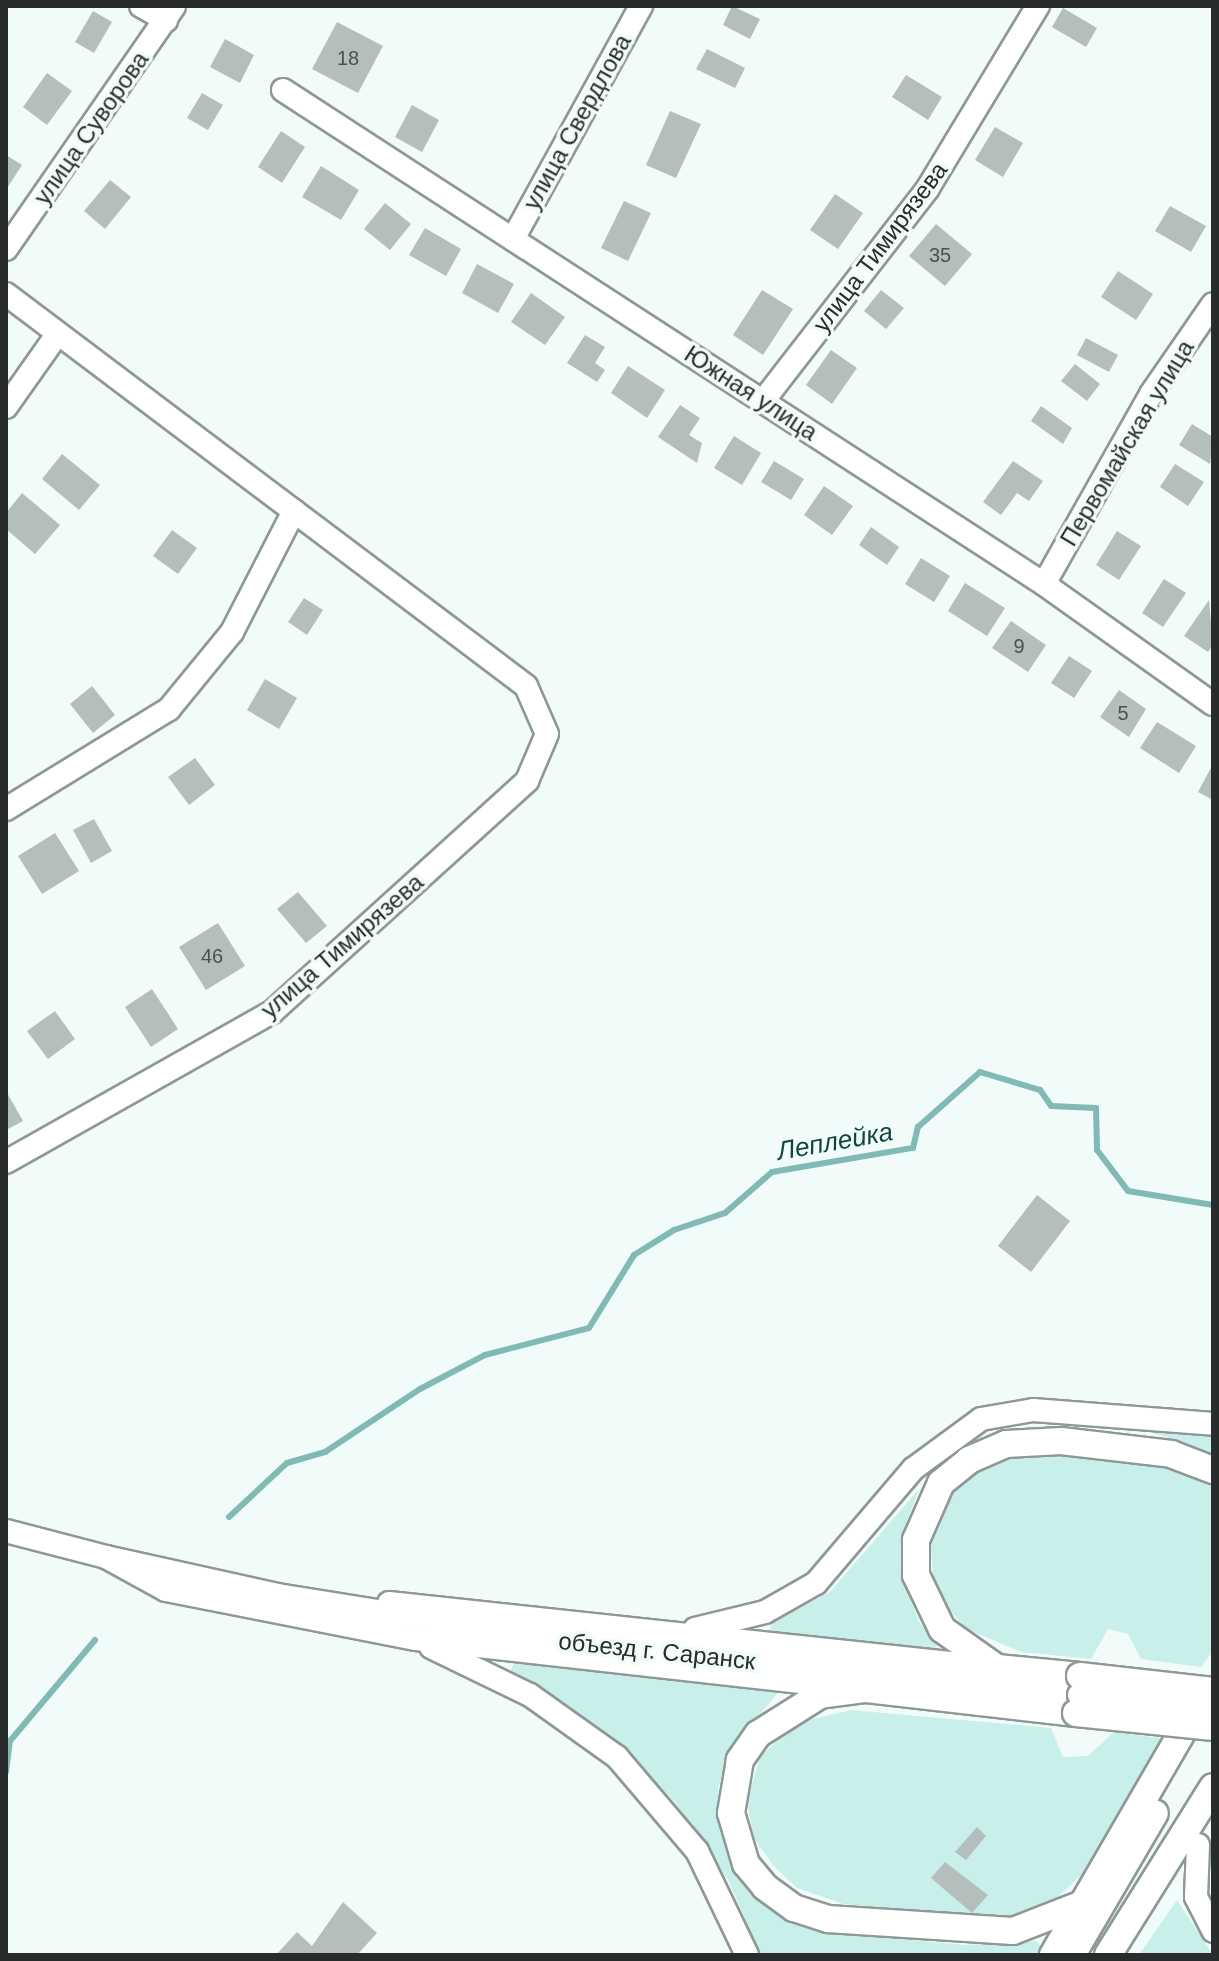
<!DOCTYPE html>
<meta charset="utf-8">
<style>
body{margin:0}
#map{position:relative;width:1219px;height:1961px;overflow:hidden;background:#f0fbfa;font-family:Arial,sans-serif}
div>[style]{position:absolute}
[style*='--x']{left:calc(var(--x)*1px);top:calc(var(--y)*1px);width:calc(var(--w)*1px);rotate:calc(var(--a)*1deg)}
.green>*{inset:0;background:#c9efeb}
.stream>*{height:6px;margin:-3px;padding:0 3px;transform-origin:3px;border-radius:3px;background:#81bab4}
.building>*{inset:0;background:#b4bfbd}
.roads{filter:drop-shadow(2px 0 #8e9896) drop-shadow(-2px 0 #8e9896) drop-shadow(0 2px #8e9896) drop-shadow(0 -2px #8e9896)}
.minor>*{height:22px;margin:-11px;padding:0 11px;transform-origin:11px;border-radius:11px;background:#fff}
.major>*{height:26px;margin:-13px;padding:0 13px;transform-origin:13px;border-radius:13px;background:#fff}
.bridges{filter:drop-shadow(2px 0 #8e9896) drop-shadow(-2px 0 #8e9896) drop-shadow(0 2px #8e9896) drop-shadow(0 -2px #8e9896)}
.minor-bridge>*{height:22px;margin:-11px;padding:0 11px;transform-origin:11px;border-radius:11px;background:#fff}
.major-bridge>*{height:26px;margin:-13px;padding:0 13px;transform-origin:13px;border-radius:13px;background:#fff}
span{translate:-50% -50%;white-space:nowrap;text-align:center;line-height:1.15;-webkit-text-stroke:7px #f0fbfa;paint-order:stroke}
.number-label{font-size:20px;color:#4b5150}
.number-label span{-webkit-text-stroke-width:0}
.street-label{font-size:24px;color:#282c2c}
.water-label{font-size:26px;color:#104541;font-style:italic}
.frame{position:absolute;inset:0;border:8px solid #282c2c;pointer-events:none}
</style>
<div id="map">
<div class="green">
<div style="clip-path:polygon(1150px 1432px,1213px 1437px,1213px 1457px,1181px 1442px)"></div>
<div style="clip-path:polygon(1053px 1451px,1164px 1465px,1213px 1483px,1213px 1651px,1201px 1667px,1141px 1659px,1128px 1634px,1108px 1629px,1091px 1659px,1021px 1652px,967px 1629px,935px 1595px,930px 1539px,951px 1491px,992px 1460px)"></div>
<div style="clip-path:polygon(919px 1489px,901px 1537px,903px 1580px,919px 1622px,938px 1644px,932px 1652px,770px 1634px,771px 1624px,830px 1592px)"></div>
<div style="clip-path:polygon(514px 1663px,779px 1691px,728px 1755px,718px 1788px,720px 1832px,749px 1891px,782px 1917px,854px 1935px,966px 1945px,1036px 1941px,1042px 1947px,1037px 1955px,761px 1955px,728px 1880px,674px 1801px,602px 1730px,511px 1671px)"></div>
<div style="clip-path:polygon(851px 1710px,1051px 1728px,1063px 1757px,1088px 1756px,1114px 1732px,1166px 1739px,1095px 1862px,1048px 1906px,1009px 1919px,843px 1904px,797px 1888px,773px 1865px,753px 1837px,747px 1801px,760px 1757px,796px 1723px)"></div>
<div style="clip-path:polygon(1177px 1900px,1213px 1955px,1139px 1955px)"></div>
</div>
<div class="stream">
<div style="--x:229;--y:1517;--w:79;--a:-43"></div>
<div style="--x:287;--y:1463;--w:40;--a:-16"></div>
<div style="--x:325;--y:1452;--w:114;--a:-33.6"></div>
<div style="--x:420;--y:1389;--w:73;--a:-27.6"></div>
<div style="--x:485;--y:1355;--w:107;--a:-14.6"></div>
<div style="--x:589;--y:1328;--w:86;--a:-58.3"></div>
<div style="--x:634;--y:1255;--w:47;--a:-32"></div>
<div style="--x:674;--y:1230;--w:54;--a:-18.4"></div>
<div style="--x:725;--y:1213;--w:62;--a:-41.1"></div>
<div style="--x:772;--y:1172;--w:143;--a:-9.7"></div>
<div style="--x:913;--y:1148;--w:22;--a:-77"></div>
<div style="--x:918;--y:1127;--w:83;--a:-41.6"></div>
<div style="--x:980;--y:1072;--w:63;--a:16.7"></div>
<div style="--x:1040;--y:1090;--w:19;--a:55"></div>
<div style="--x:1051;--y:1106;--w:45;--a:2.5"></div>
<div style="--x:1096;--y:1108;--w:42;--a:88.6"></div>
<div style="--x:1097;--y:1150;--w:51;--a:52.9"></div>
<div style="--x:1128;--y:1191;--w:86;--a:9.4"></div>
<div style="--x:6;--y:1772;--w:31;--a:-83"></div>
<div style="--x:10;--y:1741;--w:132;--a:-49.9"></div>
</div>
<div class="building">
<div style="clip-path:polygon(732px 6px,760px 19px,750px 39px,723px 25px)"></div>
<div style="clip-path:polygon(1063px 8px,1097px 28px,1086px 47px,1052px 27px)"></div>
<div style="clip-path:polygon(93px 11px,112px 22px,94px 53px,75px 42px)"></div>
<div style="clip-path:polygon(337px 22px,383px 46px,358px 93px,312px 69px)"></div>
<div style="clip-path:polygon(225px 39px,254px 55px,240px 83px,210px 67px)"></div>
<div style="clip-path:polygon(707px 49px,745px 68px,735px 88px,696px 69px)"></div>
<div style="clip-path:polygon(47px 73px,72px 91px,47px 125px,23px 107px)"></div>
<div style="clip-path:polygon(906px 75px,942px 97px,928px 120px,892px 97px)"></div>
<div style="clip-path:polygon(202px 93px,223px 105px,208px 130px,187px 118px)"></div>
<div style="clip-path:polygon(412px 105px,439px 120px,422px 152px,395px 137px)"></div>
<div style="clip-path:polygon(670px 111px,701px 124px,676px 178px,646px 165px)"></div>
<div style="clip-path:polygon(995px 127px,1023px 143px,1003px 177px,975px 160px)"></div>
<div style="clip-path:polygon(281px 131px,305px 147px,282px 183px,258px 167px)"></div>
<div style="clip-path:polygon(6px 155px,22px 165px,6px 190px)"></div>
<div style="clip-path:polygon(321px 166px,359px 190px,341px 220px,302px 197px)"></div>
<div style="clip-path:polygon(110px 180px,131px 197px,105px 229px,84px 211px)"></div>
<div style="clip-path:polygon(835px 194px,863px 213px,838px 249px,810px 230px)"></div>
<div style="clip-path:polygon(624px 201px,651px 213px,628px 261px,601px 248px)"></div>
<div style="clip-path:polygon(385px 203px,411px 224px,390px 250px,364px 229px)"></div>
<div style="clip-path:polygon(1170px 206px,1206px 226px,1191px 252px,1155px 231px)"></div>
<div style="clip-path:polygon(936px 224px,972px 254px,945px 286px,909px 256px)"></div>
<div style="clip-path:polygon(425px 228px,461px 249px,446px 276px,409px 255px)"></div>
<div style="clip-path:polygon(477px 264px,514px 284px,498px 313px,462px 293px)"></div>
<div style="clip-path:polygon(1118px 271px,1153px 294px,1136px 320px,1101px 297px)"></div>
<div style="clip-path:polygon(762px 290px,793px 309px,763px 355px,733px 335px)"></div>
<div style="clip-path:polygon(881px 290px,904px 308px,886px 329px,864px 311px)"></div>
<div style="clip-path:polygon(531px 293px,565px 317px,545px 345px,511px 322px)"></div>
<div style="clip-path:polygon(585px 335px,605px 347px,595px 363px,605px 370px,597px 382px,567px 363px)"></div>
<div style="clip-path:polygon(1086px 338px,1118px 355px,1109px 372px,1077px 355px)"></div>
<div style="clip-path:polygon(831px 350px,857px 368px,832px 404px,806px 385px)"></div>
<div style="clip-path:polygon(1075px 364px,1100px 384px,1087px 401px,1061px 381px)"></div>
<div style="clip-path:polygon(628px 366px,665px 390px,647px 418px,611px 393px)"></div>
<div style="clip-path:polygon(680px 405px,700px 418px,689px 435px,702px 443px,697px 463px,658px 437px)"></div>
<div style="clip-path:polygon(1041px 406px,1072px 428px,1063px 444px,1031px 421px)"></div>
<div style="clip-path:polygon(1192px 424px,1213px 437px,1210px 464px,1179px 445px)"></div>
<div style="clip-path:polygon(734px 436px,761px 453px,742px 485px,714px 468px)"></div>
<div style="clip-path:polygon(62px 454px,100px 485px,79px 510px,42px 479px)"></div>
<div style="clip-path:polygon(774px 461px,804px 479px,791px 500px,761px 482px)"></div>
<div style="clip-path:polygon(1013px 461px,1043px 481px,1029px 501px,1017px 493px,1001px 515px,983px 502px)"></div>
<div style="clip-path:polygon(1175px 464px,1204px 482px,1188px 506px,1160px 487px)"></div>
<div style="clip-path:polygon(824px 486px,853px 506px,832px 535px,804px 515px)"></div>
<div style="clip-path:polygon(22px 493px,60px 525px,35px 554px,6px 529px,6px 513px)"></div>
<div style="clip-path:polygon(871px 527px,899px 547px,887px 565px,859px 545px)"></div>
<div style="clip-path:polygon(172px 530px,197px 548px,178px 574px,153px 556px)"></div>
<div style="clip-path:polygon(1117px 531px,1141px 546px,1119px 580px,1096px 565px)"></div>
<div style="clip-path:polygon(921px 558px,950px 576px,934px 602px,905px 584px)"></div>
<div style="clip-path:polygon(1164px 579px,1186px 593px,1163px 627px,1142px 613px)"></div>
<div style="clip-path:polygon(965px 583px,1005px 608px,987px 636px,948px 611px)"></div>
<div style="clip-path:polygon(304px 598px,323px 610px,307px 635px,288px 622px)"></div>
<div style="clip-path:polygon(1209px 600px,1213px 645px,1208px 652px,1184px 636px)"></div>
<div style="clip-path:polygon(1011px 621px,1046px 645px,1028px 672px,992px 648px)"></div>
<div style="clip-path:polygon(1069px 656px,1092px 671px,1074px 698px,1051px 683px)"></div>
<div style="clip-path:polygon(265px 679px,297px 698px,279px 729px,247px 710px)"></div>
<div style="clip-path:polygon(92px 686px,115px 715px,93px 733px,70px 704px)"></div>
<div style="clip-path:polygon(1119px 690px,1146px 709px,1129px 737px,1100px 717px)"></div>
<div style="clip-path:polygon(1157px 722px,1196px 746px,1179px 773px,1140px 748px)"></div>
<div style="clip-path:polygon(195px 758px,215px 785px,189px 805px,168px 777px)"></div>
<div style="clip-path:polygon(1213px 764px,1213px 800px,1198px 792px)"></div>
<div style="clip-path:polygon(94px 819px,112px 851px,91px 863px,73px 830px)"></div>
<div style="clip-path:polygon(55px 833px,79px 871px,42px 894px,18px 856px)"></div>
<div style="clip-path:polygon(298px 892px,327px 926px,306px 943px,277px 909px)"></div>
<div style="clip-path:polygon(218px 923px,245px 966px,206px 990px,179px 947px)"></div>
<div style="clip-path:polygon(152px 989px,178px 1029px,151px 1047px,125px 1007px)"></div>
<div style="clip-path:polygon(55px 1011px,75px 1039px,48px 1059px,27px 1031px)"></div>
<div style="clip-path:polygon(6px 1091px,23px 1121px,6px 1130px)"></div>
<div style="clip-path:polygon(1037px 1195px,1070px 1221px,1031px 1272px,998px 1246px)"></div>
<div style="clip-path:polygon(977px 1827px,986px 1836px,966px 1860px,955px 1852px)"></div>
<div style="clip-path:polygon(945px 1862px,988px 1895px,972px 1913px,931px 1878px)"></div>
<div style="clip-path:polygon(343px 1902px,377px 1933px,357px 1955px,276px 1955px,297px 1932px,312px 1946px)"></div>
</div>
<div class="roads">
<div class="minor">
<div style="--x:141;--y:6;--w:29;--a:29"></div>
<div style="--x:283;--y:90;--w:907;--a:32.99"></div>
<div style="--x:1044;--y:584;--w:207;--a:35.4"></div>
<div style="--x:513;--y:239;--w:266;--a:-61.2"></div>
<div style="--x:6;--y:249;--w:295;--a:-55.3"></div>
<div style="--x:6;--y:294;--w:651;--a:37.01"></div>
<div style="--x:526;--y:686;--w:52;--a:66.4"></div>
<div style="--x:547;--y:734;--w:51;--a:113.1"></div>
<div style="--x:527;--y:781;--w:344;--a:137.8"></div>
<div style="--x:272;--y:1012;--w:305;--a:150.6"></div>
<div style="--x:763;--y:401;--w:269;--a:-52.2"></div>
<div style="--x:928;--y:188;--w:213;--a:-58.9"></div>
<div style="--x:6;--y:407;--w:87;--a:-54.8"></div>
<div style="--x:1044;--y:584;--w:218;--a:-60.6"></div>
<div style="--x:1151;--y:394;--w:109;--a:-55.4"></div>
<div style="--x:6;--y:809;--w:191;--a:-31.5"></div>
<div style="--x:169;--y:709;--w:99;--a:-50.7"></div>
<div style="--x:232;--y:632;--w:136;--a:-62.9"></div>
<div style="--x:6;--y:1531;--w:103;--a:14.6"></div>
<div style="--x:106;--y:1557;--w:68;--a:28.8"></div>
<div style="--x:166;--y:1590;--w:255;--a:11.1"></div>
<div style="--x:416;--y:1639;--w:429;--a:6.4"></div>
<div style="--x:106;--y:1557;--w:176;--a:12.5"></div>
<div style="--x:278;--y:1595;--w:324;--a:9.1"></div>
<div style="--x:598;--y:1646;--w:483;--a:5.8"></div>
<div style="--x:389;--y:1603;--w:611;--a:6.1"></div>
<div style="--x:695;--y:1629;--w:72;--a:-13.7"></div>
<div style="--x:765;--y:1612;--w:59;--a:-29.6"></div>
<div style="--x:816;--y:1583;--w:150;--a:-49.6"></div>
<div style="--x:913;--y:1469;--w:84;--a:-36.3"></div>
<div style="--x:981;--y:1419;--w:53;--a:-9.8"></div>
<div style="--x:1033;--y:1410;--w:181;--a:4.4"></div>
<div style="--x:431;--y:1647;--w:110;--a:25.9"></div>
<div style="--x:530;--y:1695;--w:107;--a:35.5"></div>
<div style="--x:617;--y:1757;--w:123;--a:49.6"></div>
<div style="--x:697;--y:1851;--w:115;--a:64.3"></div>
<div style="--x:1198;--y:1845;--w:52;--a:92.2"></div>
<div style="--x:1196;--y:1897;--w:38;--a:63"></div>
</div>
<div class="major">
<div style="--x:1080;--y:1676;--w:83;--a:-174.5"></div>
<div style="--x:997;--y:1668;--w:67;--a:-144.7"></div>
<div style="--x:942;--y:1629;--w:60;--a:-115.7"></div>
<div style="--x:916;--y:1575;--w:35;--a:-90"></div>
<div style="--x:916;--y:1540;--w:62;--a:-66.3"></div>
<div style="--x:941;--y:1483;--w:36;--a:-39"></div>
<div style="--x:969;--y:1460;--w:40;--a:-23.4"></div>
<div style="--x:1006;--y:1444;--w:55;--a:-3.1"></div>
<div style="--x:1061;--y:1441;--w:111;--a:6.7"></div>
<div style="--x:1171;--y:1454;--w:45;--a:20.9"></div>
<div style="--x:1076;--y:1713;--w:213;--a:-173.5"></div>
<div style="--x:864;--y:1689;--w:44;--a:172.2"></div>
<div style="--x:820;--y:1695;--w:73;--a:147.8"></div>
<div style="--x:758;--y:1734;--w:32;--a:125"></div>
<div style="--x:740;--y:1760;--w:54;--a:99.6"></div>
<div style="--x:731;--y:1813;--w:53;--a:73.6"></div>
<div style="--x:746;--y:1864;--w:30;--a:50"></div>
<div style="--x:765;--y:1887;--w:36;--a:36"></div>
<div style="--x:794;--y:1908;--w:36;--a:18"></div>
<div style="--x:828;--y:1919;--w:185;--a:3.7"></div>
<div style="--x:1013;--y:1931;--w:72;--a:-21.2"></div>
<div style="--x:1076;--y:1948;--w:156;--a:-59.7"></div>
<div style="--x:1053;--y:1955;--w:287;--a:-59.9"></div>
<div style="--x:1108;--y:1955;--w:198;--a:-58"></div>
</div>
</div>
<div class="bridges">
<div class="minor-bridge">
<div style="--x:1079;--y:1695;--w:135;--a:6"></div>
</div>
<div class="major-bridge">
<div style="--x:1080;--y:1676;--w:134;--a:6.4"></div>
<div style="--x:1076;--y:1713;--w:138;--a:5.8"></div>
</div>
</div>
<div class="number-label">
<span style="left:348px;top:58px">18</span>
<span style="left:940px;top:255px">35</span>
<span style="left:1019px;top:646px">9</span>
<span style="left:1123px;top:713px">5</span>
<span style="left:212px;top:956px">46</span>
</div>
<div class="street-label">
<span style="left:577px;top:122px;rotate:-61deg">улица Свердлова</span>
<span style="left:91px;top:128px;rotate:-55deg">улица Суворова</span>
<span style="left:880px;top:247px;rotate:-53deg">улица Тимирязева</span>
<span style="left:751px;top:393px;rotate:33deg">Южная улица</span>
<span style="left:1127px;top:443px;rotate:-59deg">Первомайская улица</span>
<span style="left:342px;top:946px;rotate:-41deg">улица Тимирязева</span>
<span style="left:657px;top:1651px;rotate:6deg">объезд г. Саранск</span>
</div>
<div class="water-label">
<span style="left:835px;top:1142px;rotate:-10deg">Леплейка</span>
</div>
<div class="frame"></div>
</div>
